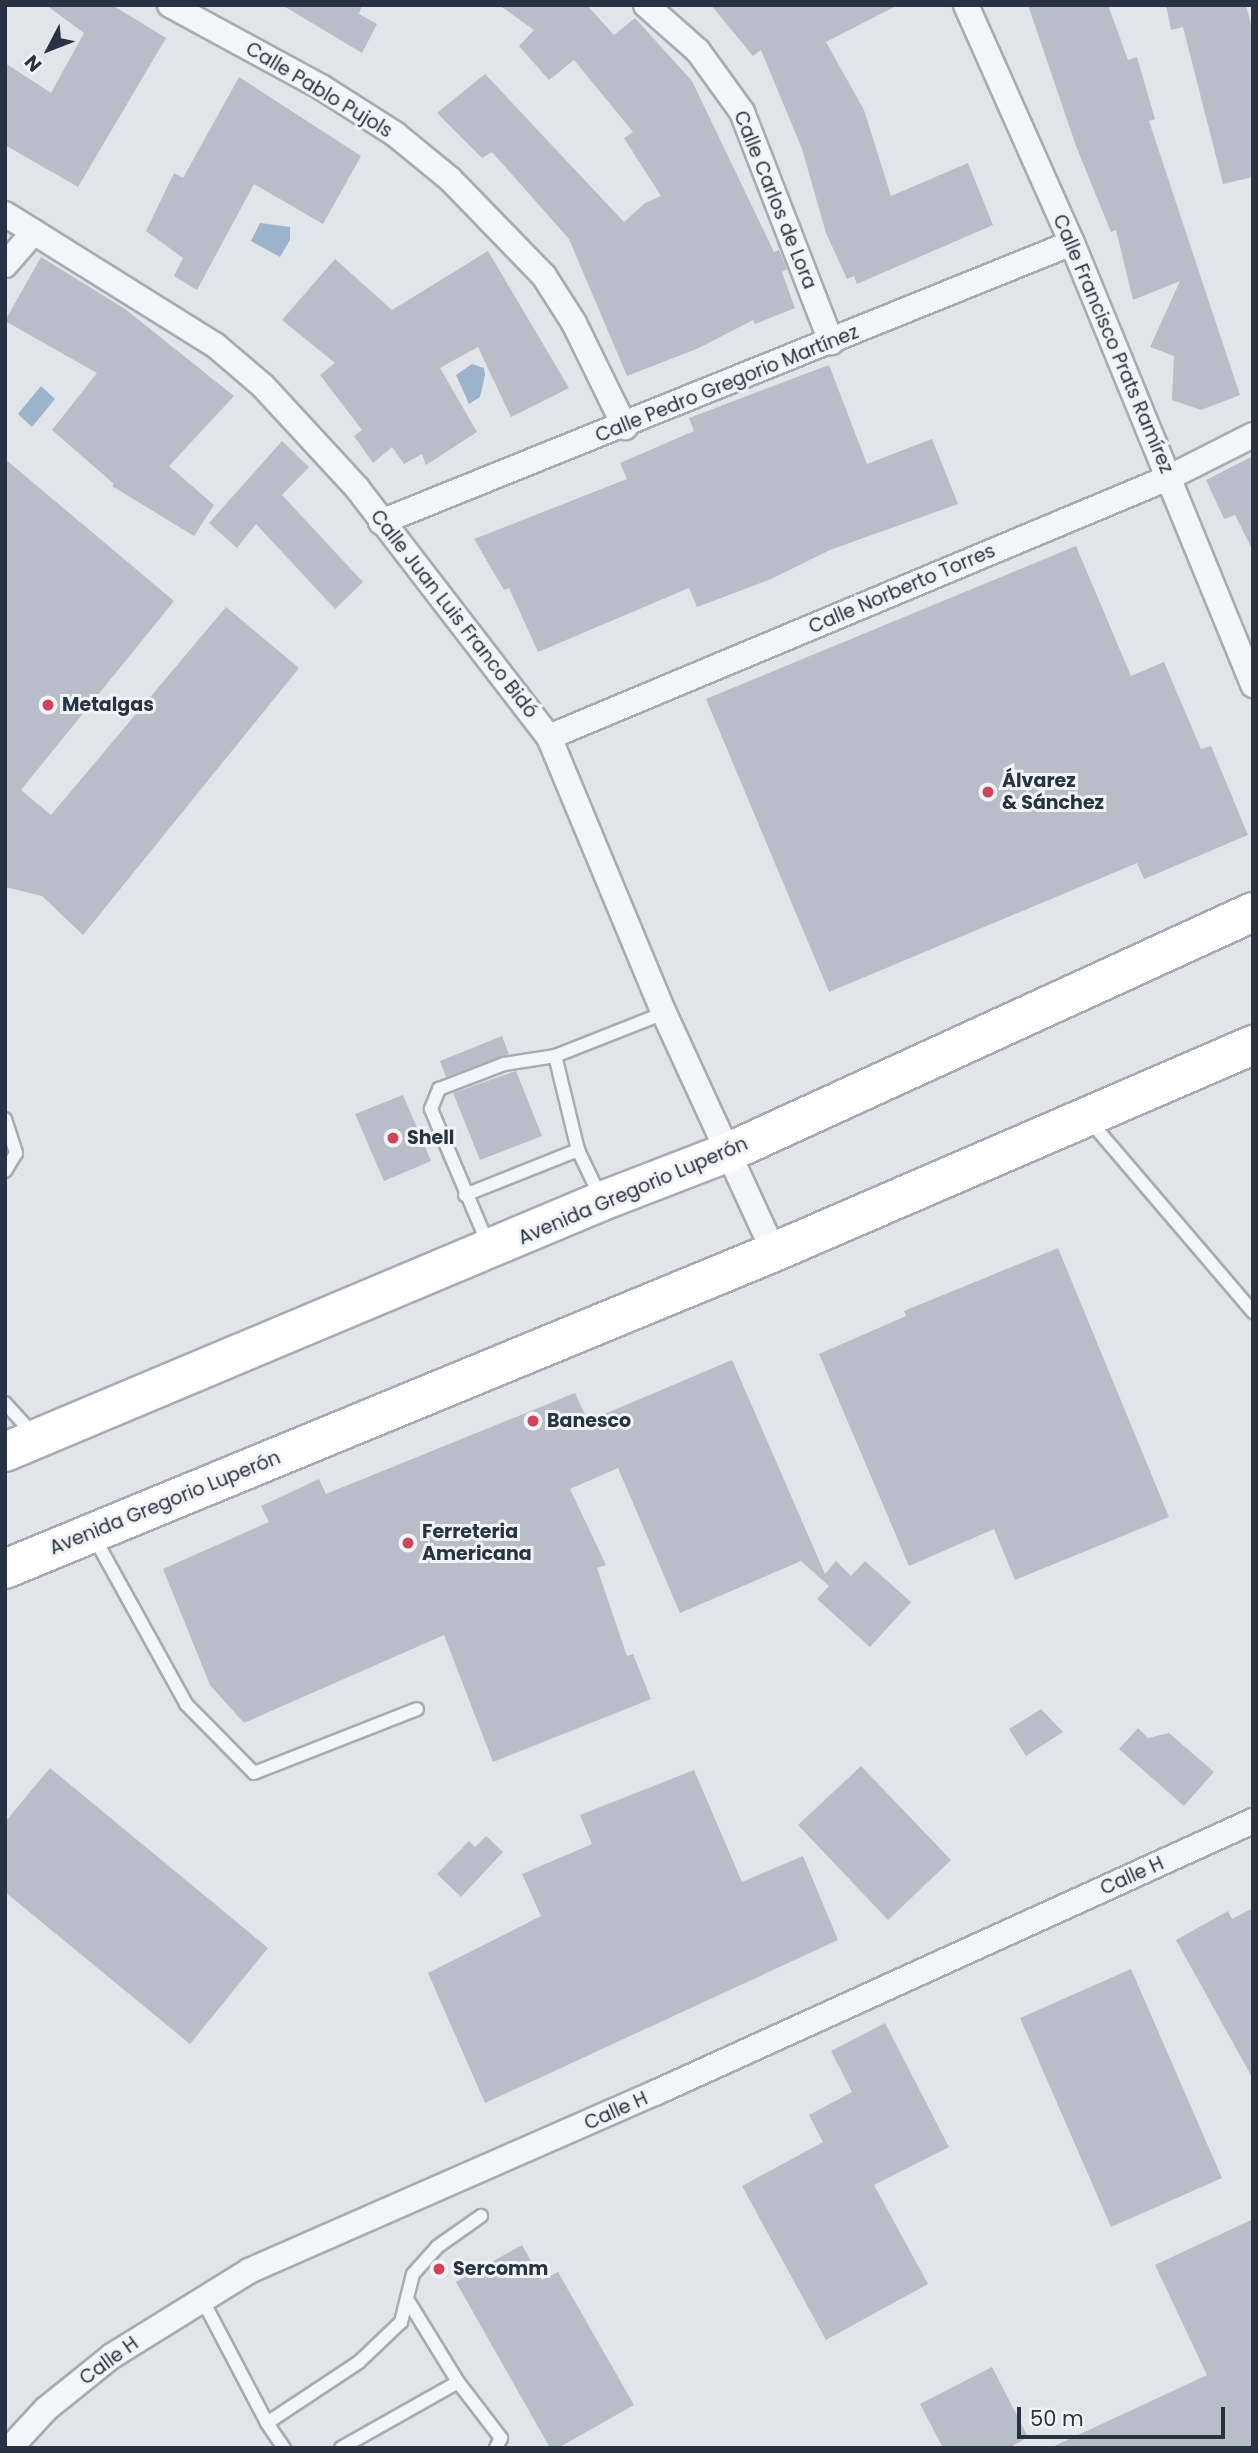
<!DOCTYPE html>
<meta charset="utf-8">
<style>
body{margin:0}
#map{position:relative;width:1258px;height:2453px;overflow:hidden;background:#e1e5ea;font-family:Poppins,sans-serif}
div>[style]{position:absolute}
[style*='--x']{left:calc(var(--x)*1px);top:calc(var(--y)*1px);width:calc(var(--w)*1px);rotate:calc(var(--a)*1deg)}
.water>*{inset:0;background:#9bb3cb}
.building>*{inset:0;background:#b8bec7}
.roads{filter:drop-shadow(2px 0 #a6acb4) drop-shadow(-2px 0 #a6acb4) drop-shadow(0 2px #a6acb4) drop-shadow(0 -2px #a6acb4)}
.lane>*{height:12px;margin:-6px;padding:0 6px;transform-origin:6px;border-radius:6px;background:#f4f5f8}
.street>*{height:24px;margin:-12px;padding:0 12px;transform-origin:12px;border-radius:12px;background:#f4f5f8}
.primary>*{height:38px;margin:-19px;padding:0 19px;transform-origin:19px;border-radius:19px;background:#fff}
.dots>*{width:19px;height:19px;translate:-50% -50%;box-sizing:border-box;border:4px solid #f1f4f7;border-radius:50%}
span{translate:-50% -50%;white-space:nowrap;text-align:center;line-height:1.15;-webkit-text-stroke:6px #f1f4f7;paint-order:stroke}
.street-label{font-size:19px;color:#293242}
.poi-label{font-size:19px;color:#293242;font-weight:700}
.left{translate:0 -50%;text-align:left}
.frame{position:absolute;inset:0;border:7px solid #293242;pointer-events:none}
.north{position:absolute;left:14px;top:14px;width:70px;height:70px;-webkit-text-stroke:5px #f1f4f7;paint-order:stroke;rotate:228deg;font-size:19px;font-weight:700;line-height:28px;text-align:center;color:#293242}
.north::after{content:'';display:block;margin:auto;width:24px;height:32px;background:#293242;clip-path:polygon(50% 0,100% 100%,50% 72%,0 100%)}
.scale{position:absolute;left:1017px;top:2407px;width:208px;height:32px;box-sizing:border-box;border:4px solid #293242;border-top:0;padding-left:9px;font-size:21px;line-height:24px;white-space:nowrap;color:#293242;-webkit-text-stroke:5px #f1f4f7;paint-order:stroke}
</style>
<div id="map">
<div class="water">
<div style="clip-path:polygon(260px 223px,290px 227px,290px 240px,280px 257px,251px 241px)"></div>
<div style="clip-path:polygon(472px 364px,484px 368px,485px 375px,480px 397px,469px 404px,456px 375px)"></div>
<div style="clip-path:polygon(41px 386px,55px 399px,32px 427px,18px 414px)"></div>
</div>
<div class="building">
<div style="clip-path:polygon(46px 5px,112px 5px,166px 38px,78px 187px,5px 145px,5px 63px,51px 93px,84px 33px)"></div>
<div style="clip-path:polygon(282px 5px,362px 5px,359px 14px,377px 24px,362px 53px)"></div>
<div style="clip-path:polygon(499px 5px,587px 5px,614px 35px,635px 18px,692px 81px,774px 252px,779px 250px,787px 269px,782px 272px,795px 308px,755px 324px,753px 320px,699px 348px,627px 376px,569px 239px,492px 152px,482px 158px,437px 113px,485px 74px,624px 222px,645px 203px,661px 196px,624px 138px,633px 132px,574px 60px,549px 80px,519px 46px,534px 30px)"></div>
<div style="clip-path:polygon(711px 5px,898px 5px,826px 42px,864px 110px,891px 196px,968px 163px,993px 225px,857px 284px,854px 276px,847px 279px,826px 233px,802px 149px,761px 50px,753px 56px)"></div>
<div style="clip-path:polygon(1028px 5px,1108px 5px,1128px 60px,1137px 57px,1155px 119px,1149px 121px,1240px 395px,1201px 410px,1172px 400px,1174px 356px,1150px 347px,1180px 281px,1133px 300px,1116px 230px,1111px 232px,1076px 146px)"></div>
<div style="clip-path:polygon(1166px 5px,1246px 5px,1253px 33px,1253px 177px,1223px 184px,1183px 27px,1171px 30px)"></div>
<div style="clip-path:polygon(239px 77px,361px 156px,323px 224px,254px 184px,197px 290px,174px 276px,183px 258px,146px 231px,174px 173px,183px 178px)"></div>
<div style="clip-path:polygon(488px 251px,569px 388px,511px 417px,478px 347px,440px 368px,477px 432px,426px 465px,422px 454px,404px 464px,392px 447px,373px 463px,354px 436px,362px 430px,320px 375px,335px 363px,282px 320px,335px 259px,392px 310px)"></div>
<div style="clip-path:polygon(41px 257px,125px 309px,234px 396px,169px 466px,214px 505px,194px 536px,112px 486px,114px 484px,52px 430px,97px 373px,5px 321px)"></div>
<div style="clip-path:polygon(829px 365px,867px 464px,932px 439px,958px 504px,830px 550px,771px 579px,697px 607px,689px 588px,538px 652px,509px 588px,504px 590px,474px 539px,627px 479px,620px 463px,694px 431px,689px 418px)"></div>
<div style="clip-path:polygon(282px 441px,309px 467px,282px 495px,363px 582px,335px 609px,256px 524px,237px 548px,209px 523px)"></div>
<div style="clip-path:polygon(1253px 456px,1253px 551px,1235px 515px,1224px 519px,1206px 480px)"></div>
<div style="clip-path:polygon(5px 459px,174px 601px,21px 790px,51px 815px,226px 607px,299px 668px,83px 935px,42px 896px,5px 887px)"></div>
<div style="clip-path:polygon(1076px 546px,1131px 676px,1164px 662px,1201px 749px,1211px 746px,1248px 835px,1144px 879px,1137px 863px,829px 992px,706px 699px)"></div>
<div style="clip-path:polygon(502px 1036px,509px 1054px,446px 1077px,440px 1061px)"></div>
<div style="clip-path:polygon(516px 1071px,542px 1136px,480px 1160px,453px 1093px)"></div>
<div style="clip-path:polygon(403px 1095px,431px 1161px,384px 1181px,355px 1114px)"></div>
<div style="clip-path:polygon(1058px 1248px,1169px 1517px,1015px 1580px,994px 1529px,909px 1566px,819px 1354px,906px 1316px,904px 1311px)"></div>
<div style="clip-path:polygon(732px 1360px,825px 1574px,836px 1561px,851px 1576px,865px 1561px,911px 1602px,870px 1647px,817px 1599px,829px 1586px,801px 1561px,680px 1613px,618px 1468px,570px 1489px,606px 1565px,597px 1568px,627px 1656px,633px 1654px,651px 1699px,493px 1762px,444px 1635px,244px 1723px,210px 1685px,163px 1569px,269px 1522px,261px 1506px,319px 1479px,326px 1494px,575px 1393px,588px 1421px)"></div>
<div style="clip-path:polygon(1041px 1709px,1063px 1732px,1026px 1756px,1009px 1729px)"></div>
<div style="clip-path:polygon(1138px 1728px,1148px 1738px,1169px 1733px,1214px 1772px,1184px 1806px,1119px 1749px)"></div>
<div style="clip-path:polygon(861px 1766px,951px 1860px,888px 1920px,798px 1825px)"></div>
<div style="clip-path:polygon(50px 1768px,268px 1948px,190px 2044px,5px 1892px,5px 1822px)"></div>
<div style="clip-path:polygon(694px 1770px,742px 1882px,803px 1856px,838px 1940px,485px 2103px,428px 1973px,541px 1916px,522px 1874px,592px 1844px,580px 1815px)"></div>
<div style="clip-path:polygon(486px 1836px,503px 1852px,461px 1897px,437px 1874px,469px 1841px,475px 1847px)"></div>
<div style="clip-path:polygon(1253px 1908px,1253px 2079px,1176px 1940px,1228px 1911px,1232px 1919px)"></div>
<div style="clip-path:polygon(1131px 1969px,1222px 2178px,1111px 2227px,1020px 2018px)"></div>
<div style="clip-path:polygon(885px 2023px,949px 2147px,874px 2185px,928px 2284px,826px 2340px,742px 2186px,823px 2142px,809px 2115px,852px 2092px,831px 2051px)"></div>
<div style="clip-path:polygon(1253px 2219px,1253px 2448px,1050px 2448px,1207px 2375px,1155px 2265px)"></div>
<div style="clip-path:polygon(522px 2245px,542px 2280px,558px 2272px,634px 2405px,558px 2448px,550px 2448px,456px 2282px)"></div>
<div style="clip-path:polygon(992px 2367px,1028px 2437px,1009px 2448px,943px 2448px,920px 2404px)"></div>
</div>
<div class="roads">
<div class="lane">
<div style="--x:5;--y:1119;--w:36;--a:72"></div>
<div style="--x:16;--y:1153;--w:21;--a:121"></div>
<div style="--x:1089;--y:1120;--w:253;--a:49.5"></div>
<div style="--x:465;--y:1195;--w:122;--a:-21.7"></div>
<div style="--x:600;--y:1196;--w:51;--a:-115.6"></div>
<div style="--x:578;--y:1150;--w:97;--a:-103.7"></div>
<div style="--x:555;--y:1056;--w:117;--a:-21.5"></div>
<div style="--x:488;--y:1244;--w:147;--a:-112.9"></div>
<div style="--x:431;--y:1109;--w:22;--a:-68"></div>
<div style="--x:439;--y:1089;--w:70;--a:-21"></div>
<div style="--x:504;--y:1064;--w:52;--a:-8.9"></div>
<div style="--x:5;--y:1403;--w:45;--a:47.7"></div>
<div style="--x:94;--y:1537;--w:191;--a:61.1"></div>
<div style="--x:186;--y:1704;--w:97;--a:45.4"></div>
<div style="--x:254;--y:1773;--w:175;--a:-21.4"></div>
<div style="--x:202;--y:2299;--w:140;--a:62.3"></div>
<div style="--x:267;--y:2423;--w:110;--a:-33.5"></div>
<div style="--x:359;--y:2362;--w:58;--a:-43.6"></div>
<div style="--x:401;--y:2322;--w:49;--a:-76"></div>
<div style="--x:413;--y:2274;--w:36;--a:-48"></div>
<div style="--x:437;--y:2247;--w:54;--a:-35.2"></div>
<div style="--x:407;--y:2299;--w:97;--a:58.4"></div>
<div style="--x:458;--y:2382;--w:71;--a:52.5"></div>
<div style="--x:501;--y:2438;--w:11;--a:117"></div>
<div style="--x:267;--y:2423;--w:30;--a:56"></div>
<div style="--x:341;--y:2448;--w:134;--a:-29.4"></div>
</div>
<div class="street">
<div style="--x:170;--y:5;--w:172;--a:28.5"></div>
<div style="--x:321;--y:87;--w:88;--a:32.4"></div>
<div style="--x:395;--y:134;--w:71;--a:39.3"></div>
<div style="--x:450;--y:179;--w:135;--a:45.9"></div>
<div style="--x:544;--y:276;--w:56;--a:57.4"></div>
<div style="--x:574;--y:323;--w:116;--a:63.9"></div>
<div style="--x:646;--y:5;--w:69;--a:41.5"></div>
<div style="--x:698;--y:51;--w:75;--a:54.2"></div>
<div style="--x:742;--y:112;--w:247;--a:68.8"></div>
<div style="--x:966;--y:5;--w:261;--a:66"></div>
<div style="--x:1072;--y:243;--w:478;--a:67.7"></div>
<div style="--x:5;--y:214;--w:248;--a:32"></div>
<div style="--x:215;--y:345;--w:63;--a:40.5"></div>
<div style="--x:263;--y:386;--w:139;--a:47.3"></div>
<div style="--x:357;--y:488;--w:314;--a:52.4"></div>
<div style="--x:549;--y:737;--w:299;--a:67.4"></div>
<div style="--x:664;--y:1013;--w:263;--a:65.3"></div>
<div style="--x:5;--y:265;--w:44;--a:-48.7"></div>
<div style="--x:381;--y:522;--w:745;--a:-21.99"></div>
<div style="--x:549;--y:737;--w:671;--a:-22.71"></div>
<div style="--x:1168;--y:478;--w:95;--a:-26.8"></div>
<div style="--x:10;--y:2448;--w:53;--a:-47.3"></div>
<div style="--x:46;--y:2409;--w:85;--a:-38.8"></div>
<div style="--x:112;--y:2356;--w:161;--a:-31.8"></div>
<div style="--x:249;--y:2271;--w:443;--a:-23.7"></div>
<div style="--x:655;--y:2093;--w:657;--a:-24.46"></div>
</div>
<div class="primary">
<div style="--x:5;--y:1452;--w:648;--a:-22.8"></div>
<div style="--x:602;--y:1201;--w:136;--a:-21.1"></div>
<div style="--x:729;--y:1152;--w:576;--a:-24.61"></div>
<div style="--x:5;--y:1569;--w:832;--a:-22.4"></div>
<div style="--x:774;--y:1252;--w:522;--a:-23.37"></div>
</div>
</div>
<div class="dots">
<div style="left:48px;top:705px;background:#d34259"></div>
<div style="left:988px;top:792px;background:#d34259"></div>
<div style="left:393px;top:1138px;background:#d34259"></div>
<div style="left:533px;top:1421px;background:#d34259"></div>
<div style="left:408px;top:1543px;background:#d34259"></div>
<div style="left:439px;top:2269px;background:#d34259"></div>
</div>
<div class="street-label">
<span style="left:319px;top:90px;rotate:31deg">Calle Pablo Pujols</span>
<span style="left:775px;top:200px;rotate:68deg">Calle Carlos de Lora</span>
<span style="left:1113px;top:344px;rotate:67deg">Calle Francisco Prats Ramírez</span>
<span style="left:727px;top:384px;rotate:-22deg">Calle Pedro Gregorio Martínez</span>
<span style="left:902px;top:589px;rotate:-23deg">Calle Norberto Torres</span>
<span style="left:454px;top:614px;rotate:52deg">Calle Juan Luis Franco Bidó</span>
<span style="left:633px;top:1191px;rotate:-23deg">Avenida Gregorio Luperón</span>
<span style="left:165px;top:1503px;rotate:-22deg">Avenida Gregorio Luperón</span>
<span style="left:1132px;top:1876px;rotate:-24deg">Calle H</span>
<span style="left:616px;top:2111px;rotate:-24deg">Calle H</span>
<span style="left:109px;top:2361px;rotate:-36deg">Calle H</span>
</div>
<div class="poi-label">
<span class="left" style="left:62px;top:705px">Metalgas</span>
<span class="left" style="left:1002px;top:792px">Álvarez<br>&amp; Sánchez</span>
<span class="left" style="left:407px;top:1138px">Shell</span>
<span class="left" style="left:547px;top:1421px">Banesco</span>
<span class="left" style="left:422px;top:1543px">Ferreteria<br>Americana</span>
<span class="left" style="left:453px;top:2269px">Sercomm</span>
</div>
<div class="frame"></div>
<div class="north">N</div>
<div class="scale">50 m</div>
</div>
